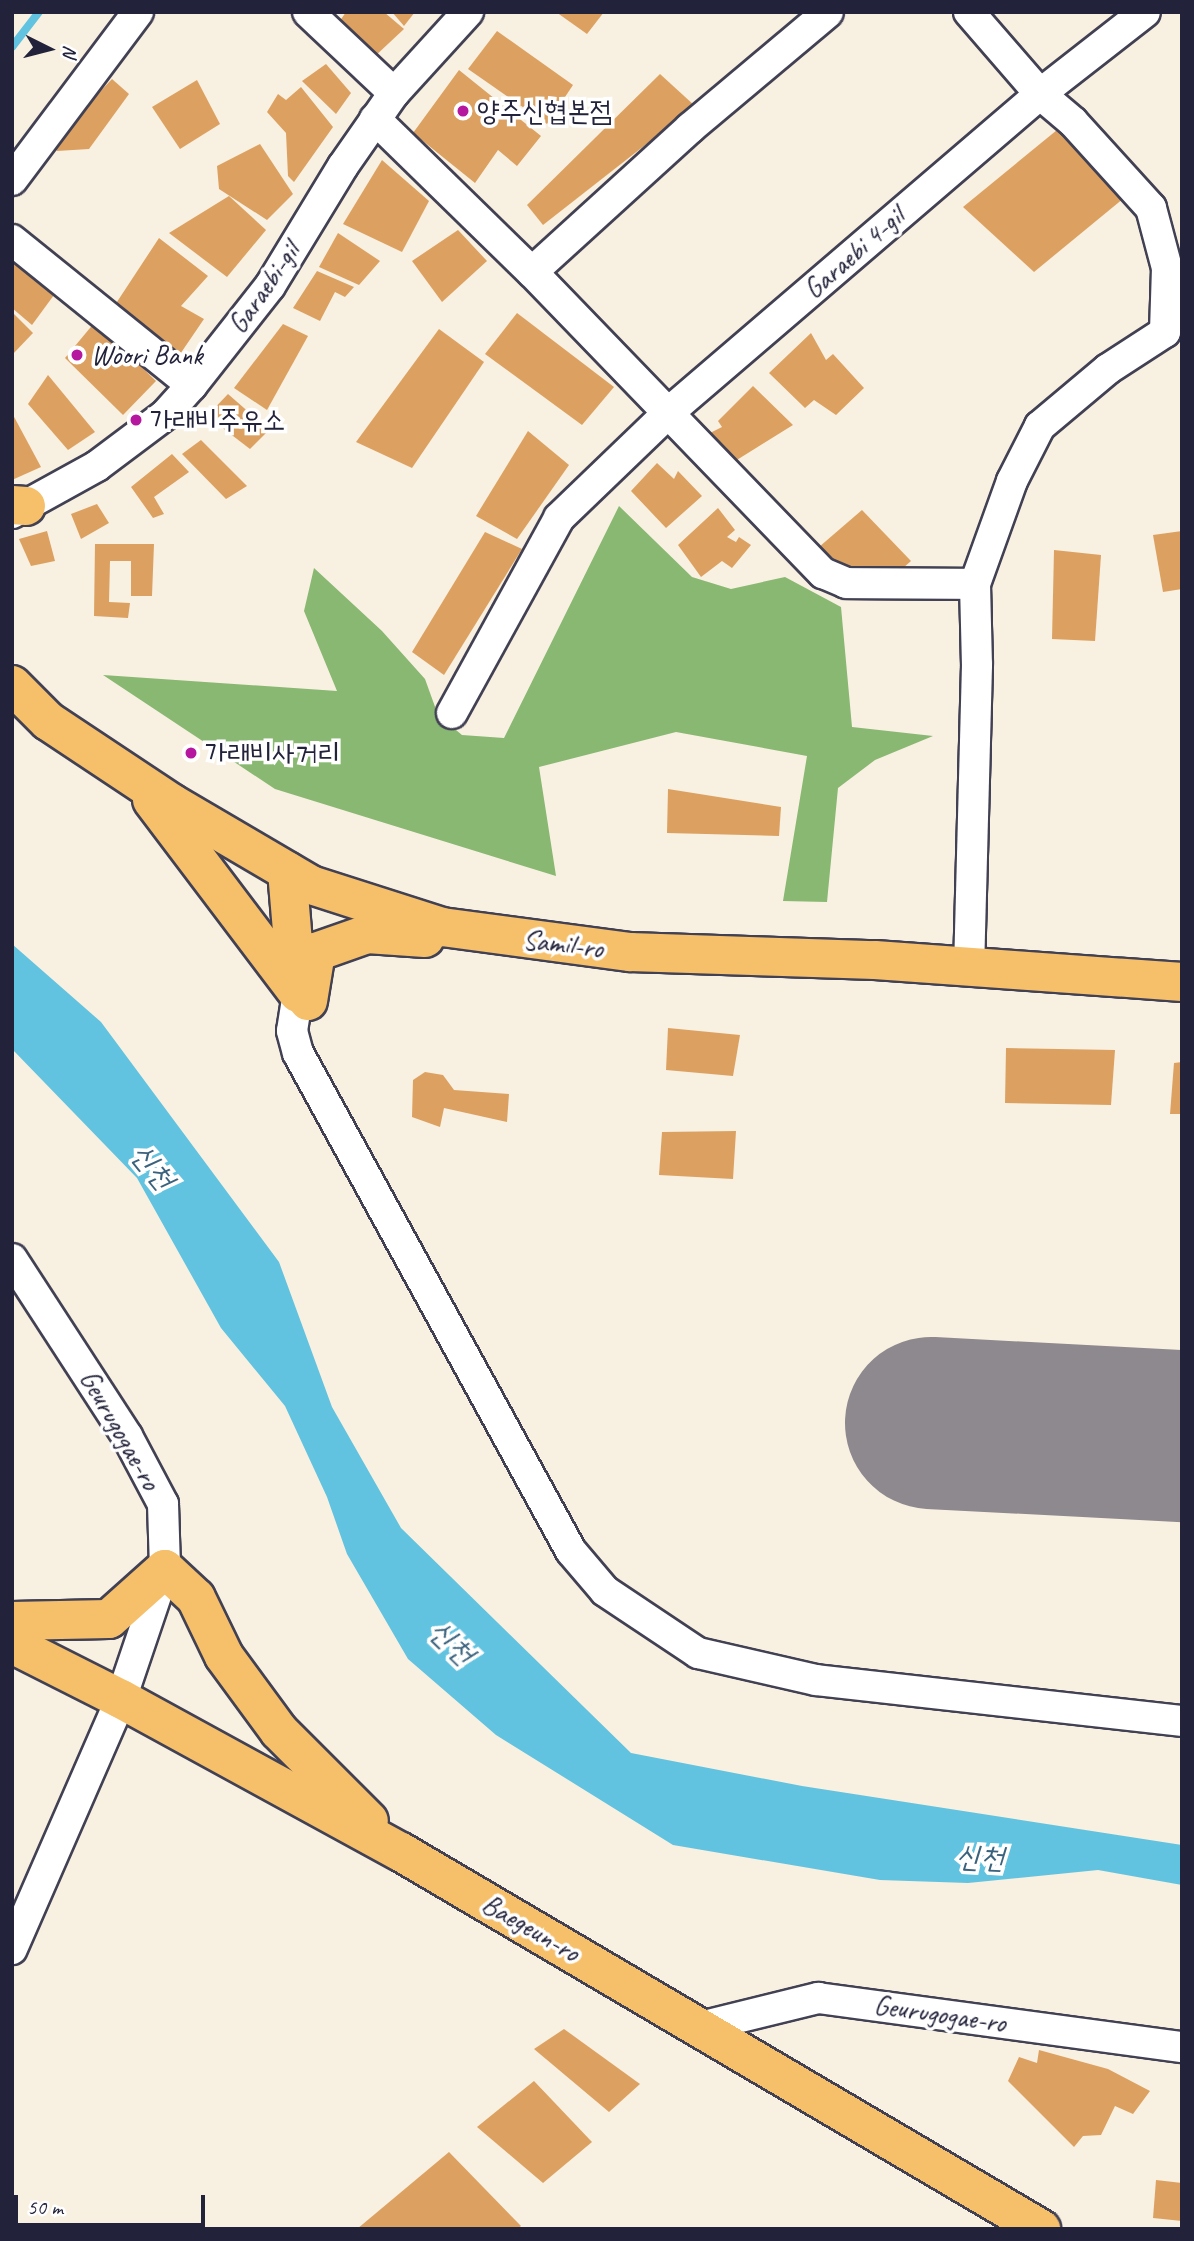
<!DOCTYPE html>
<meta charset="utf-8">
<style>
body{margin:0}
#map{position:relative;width:1194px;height:2241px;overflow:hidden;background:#f8f0e1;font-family:Caveat,"Poor Story",sans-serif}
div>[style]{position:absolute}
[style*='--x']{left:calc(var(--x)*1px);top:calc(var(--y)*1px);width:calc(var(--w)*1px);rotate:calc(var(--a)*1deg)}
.forest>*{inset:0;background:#88b871}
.water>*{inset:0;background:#61c3df}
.stream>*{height:8px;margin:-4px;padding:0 4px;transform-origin:4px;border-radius:4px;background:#61c3df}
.runway>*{height:172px;margin:-86px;padding:0 86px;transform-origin:86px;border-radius:86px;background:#8d898e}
.building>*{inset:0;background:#dca160}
.roads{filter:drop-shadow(2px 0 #424154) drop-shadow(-2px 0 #424154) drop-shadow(0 2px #424154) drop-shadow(0 -2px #424154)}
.minor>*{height:30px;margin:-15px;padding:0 15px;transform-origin:15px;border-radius:15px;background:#fff}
.major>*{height:38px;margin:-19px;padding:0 19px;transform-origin:19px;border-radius:19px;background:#f6c06b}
.dots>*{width:19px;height:19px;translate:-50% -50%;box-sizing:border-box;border:4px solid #fff;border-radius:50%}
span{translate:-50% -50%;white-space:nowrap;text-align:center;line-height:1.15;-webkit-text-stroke:7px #fff;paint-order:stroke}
.poi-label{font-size:28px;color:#22223b}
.left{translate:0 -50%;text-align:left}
.street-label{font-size:28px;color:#22223b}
.water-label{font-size:30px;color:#3b627d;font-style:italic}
.frame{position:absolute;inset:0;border:14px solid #22223b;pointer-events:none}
.north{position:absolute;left:14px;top:14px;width:70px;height:70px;-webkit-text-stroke:5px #fff;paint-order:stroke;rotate:96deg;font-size:19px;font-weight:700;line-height:28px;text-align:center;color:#22223b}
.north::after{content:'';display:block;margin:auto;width:24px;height:32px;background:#22223b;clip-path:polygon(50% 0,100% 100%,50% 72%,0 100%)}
.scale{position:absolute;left:14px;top:2195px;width:191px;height:32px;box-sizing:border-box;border:4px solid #22223b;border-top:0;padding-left:9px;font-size:21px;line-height:24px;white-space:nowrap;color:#22223b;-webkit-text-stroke:5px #fff;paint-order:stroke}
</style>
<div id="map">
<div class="forest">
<div style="clip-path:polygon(619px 506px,692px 577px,731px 589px,785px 577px,841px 607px,852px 727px,933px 736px,875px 760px,838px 788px,827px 902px,783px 901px,807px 756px,676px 732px,539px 767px,556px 876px,275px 789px,103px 675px,337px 691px,304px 611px,314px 568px,382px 631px,425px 679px,438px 715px,462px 735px,504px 738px)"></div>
</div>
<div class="water">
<div style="clip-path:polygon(12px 944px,101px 1022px,279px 1262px,332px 1407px,401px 1528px,631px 1753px,802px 1786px,1182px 1845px,1182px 1885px,1098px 1870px,968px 1883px,880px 1880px,673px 1845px,496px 1735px,408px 1659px,347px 1554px,327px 1497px,285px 1406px,221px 1328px,137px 1178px,12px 1049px)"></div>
</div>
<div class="stream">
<div style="--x:12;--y:47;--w:44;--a:-52.4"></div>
</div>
<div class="runway">
<div style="--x:931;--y:1423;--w:251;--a:3"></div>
</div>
<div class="building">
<div style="clip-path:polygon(346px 12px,384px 12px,404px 29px,373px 58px,337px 25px)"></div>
<div style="clip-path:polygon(392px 12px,415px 12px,404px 26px)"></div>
<div style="clip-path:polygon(556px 12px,604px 12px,587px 34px)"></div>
<div style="clip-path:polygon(497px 31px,573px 85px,547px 124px,468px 69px)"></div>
<div style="clip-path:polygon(326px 64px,351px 93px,336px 114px,302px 81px)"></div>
<div style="clip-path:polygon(459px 70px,541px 136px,517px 166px,498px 150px,475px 183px,413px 133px)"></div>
<div style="clip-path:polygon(660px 74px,695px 106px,543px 225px,527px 205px)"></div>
<div style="clip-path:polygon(112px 79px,129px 94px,89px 149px,57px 151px,51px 143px)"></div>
<div style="clip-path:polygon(197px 80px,220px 124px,180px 149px,152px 107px)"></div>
<div style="clip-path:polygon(301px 87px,333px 127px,294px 182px,288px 176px,286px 133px,267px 112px,278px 94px,286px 100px)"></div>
<div style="clip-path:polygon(1057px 130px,1124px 198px,1034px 272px,963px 207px)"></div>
<div style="clip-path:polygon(260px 144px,293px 194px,267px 220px,219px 189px,217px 166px)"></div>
<div style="clip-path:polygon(382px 160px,429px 201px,402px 252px,343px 224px)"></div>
<div style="clip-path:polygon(229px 196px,266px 230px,227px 277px,169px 233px)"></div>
<div style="clip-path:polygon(458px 230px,487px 261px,442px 302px,412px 261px)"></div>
<div style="clip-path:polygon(338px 233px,380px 261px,359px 285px,319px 267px)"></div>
<div style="clip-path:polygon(159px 238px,208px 276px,181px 306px,204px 319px,174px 363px,111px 311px)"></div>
<div style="clip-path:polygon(12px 258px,54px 295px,32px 325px,12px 308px)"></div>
<div style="clip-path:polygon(317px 271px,354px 287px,345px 297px,335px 292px,320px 321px,293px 308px)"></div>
<div style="clip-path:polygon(12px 312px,33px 333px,12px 355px)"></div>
<div style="clip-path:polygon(517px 313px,614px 387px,582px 425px,485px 354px)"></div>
<div style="clip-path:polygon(95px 322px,156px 381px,123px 415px,65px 358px)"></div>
<div style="clip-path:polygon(283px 324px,308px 336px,267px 410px,234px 388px)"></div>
<div style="clip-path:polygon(439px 329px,484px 362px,412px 468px,356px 442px)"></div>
<div style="clip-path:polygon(811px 333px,826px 360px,833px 354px,864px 388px,836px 415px,814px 400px,805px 408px,769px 373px)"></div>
<div style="clip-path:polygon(48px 375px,95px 432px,68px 450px,28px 404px)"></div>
<div style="clip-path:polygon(753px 386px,793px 425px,732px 463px,706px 435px,722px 427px,718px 421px)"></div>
<div style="clip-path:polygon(228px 394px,269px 430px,250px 449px,207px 416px)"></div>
<div style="clip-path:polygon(12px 413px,41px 467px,12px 480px)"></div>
<div style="clip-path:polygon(528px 431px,569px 465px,517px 539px,476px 516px)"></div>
<div style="clip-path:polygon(201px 440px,247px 486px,226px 499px,182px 454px)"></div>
<div style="clip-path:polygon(172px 454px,189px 472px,154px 497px,164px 514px,153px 518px,131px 487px)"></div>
<div style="clip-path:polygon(657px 463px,674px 479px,678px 471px,702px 496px,666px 528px,631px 491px)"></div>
<div style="clip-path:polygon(97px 504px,109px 523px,81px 539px,71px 514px)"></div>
<div style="clip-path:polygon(718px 508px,735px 530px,727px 537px,736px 542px,739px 537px,751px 545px,732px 568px,722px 561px,701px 577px,678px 545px)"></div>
<div style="clip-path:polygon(862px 510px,911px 561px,895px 575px,845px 568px,819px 547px)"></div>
<div style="clip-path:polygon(47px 531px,55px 561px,31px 566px,19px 539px)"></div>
<div style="clip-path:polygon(1182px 531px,1182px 589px,1163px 592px,1153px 535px)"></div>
<div style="clip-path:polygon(485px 532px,522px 549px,444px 675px,412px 652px)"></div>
<div style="clip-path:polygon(95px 544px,154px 544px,152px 596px,131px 596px,131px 561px,110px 561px,109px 602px,130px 603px,128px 618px,94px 616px)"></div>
<div style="clip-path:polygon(1054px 550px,1101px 555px,1095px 641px,1052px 639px)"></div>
<div style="clip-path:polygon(668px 789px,781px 807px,779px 836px,667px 833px)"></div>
<div style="clip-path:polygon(668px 1028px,740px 1035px,733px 1076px,666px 1070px)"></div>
<div style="clip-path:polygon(1006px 1048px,1115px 1050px,1111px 1105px,1005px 1103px)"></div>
<div style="clip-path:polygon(1182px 1062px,1182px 1114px,1170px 1114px,1174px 1063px)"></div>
<div style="clip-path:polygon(425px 1072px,443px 1075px,454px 1090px,509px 1094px,507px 1122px,444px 1108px,440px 1127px,412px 1117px,413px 1080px)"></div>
<div style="clip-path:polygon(736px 1131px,733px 1179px,659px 1175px,662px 1132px)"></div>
<div style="clip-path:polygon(564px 2029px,640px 2084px,609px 2112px,534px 2049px)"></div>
<div style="clip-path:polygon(1039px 2050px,1108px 2069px,1150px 2091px,1133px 2114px,1115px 2106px,1101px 2135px,1083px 2136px,1074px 2147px,1008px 2081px,1019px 2057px,1037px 2063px)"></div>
<div style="clip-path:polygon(534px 2081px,592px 2142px,543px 2183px,477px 2127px)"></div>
<div style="clip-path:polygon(449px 2152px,521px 2226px,517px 2229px,357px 2229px)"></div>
<div style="clip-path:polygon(1156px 2180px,1182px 2183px,1182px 2221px,1153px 2218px)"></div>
</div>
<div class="roads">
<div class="minor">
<div style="--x:308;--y:12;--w:118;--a:43.3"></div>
<div style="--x:969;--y:12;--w:108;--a:49.1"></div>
<div style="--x:1040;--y:94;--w:133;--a:-38"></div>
<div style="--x:375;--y:119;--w:219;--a:44.3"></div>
<div style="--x:532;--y:272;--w:419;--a:46"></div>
<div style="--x:823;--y:573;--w:25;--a:23"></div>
<div style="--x:846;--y:583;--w:129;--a:0.4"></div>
<div style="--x:12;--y:180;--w:210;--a:-53.1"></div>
<div style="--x:12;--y:240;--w:231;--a:38.9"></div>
<div style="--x:532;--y:272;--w:214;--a:-42.3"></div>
<div style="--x:690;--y:128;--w:180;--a:-40"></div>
<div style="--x:12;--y:513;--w:97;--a:-28.9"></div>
<div style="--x:97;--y:466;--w:85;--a:-36.9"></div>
<div style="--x:165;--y:415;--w:40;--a:-48"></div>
<div style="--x:192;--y:385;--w:126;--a:-51.8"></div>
<div style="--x:270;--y:286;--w:140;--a:-58.7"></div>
<div style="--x:343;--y:166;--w:89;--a:-55.1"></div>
<div style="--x:394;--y:93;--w:110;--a:-47.6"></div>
<div style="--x:452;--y:713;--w:222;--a:-61.2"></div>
<div style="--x:559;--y:518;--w:151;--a:-43.9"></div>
<div style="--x:668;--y:413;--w:490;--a:-40.6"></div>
<div style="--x:1040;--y:94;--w:43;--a:40.3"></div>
<div style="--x:1073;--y:122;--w:116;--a:47.8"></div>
<div style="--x:1151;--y:208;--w:62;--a:75.1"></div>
<div style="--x:1167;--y:268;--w:64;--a:91.8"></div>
<div style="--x:1165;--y:332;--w:68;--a:147"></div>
<div style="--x:1108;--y:369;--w:89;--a:140"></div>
<div style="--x:1040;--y:426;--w:62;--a:117"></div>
<div style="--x:1012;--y:481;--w:109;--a:109.8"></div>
<div style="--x:975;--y:584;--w:81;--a:88.6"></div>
<div style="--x:977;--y:665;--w:304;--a:91.5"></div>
<div style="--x:298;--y:993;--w:38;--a:99"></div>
<div style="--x:292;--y:1031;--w:23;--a:75"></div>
<div style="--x:298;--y:1053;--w:568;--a:61.27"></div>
<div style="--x:571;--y:1551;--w:52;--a:49.6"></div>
<div style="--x:605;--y:1591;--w:112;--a:33.7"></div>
<div style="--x:698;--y:1653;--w:121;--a:12.9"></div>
<div style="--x:816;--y:1680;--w:368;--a:6.4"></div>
<div style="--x:12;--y:1259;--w:211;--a:57"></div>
<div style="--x:127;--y:1436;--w:77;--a:62.1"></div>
<div style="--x:163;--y:1504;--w:65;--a:88.2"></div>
<div style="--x:165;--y:1569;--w:137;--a:108.7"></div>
<div style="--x:121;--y:1699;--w:273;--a:113.6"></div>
<div style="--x:700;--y:2027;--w:122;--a:-13.8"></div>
<div style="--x:818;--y:1998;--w:367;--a:7.7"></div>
</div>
<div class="major">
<div style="--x:12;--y:505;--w:14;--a:4"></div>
<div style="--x:12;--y:685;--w:51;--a:45"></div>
<div style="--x:48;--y:721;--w:150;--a:33.6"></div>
<div style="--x:173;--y:804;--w:160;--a:30.4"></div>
<div style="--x:311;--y:885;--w:138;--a:17.8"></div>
<div style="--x:442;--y:927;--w:190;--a:7.6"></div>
<div style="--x:630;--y:952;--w:245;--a:1.9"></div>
<div style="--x:875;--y:960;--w:308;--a:4.1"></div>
<div style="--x:152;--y:800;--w:242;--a:52.9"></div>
<div style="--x:287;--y:871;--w:120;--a:85.2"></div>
<div style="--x:308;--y:1001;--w:50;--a:-80.7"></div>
<div style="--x:316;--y:952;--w:54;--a:-19.4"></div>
<div style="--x:367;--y:934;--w:58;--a:3.9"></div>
<div style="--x:12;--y:1621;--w:97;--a:-1.2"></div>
<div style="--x:109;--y:1619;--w:75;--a:-41.8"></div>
<div style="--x:165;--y:1569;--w:42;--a:43.1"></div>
<div style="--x:196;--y:1598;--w:64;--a:64.2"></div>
<div style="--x:224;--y:1656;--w:93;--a:53.7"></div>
<div style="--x:279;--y:1731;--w:127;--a:45"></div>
<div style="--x:12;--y:1644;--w:122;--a:26.8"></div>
<div style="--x:121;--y:1699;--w:319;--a:28.7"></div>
<div style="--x:401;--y:1852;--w:743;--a:30.5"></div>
</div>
</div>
<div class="dots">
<div style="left:463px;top:111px;background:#b5179e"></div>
<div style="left:77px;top:355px;background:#b5179e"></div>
<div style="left:136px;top:420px;background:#b5179e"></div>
<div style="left:191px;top:753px;background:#b5179e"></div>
</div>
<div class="poi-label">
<span class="left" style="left:477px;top:111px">양주신협본점</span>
<span class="left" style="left:91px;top:355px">Woori Bank</span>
<span class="left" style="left:150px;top:420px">가래비주유소</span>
<span class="left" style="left:205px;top:753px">가래비사거리</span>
</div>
<div class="street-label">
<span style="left:854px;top:253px;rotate:-41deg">Garaebi 4-gil</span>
<span style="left:264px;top:288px;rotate:-55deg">Garaebi-gil</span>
<span style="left:563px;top:944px;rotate:7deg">Samil-ro</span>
<span style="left:120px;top:1430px;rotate:60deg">Geurugogae-ro</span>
<span style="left:531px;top:1928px;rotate:30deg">Baegeun-ro</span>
<span style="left:940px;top:2014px;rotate:8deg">Geurugogae-ro</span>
</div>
<div class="water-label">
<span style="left:153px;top:1166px;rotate:51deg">신천</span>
<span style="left:452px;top:1642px;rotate:44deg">신천</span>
<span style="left:980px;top:1857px;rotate:3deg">신천</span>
</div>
<div class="frame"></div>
<div class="north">N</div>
<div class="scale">50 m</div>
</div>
